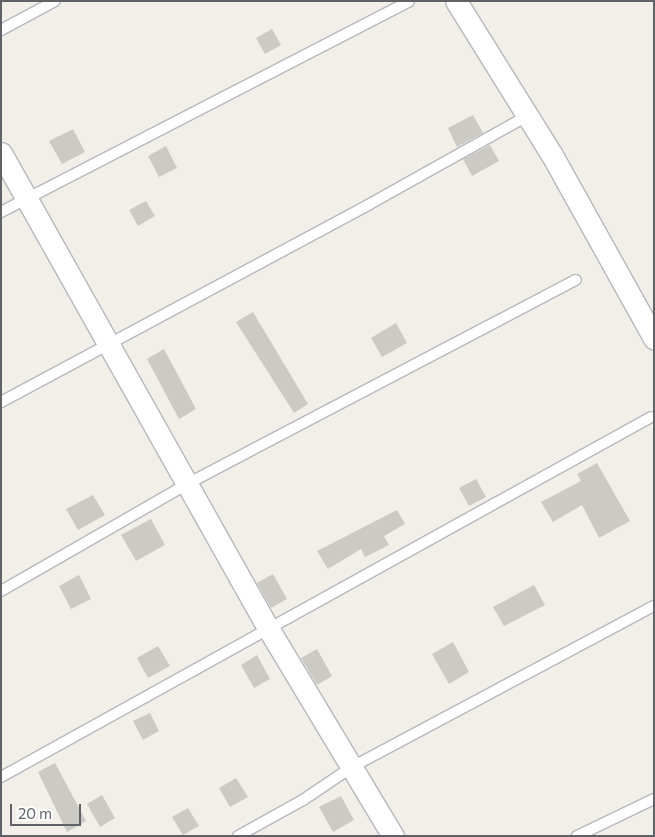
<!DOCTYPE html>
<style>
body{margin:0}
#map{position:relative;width:655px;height:837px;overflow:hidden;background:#f1efe8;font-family:Commissioner,sans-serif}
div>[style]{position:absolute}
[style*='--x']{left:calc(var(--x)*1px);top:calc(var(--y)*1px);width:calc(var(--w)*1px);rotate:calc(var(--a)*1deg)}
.building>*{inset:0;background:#cccac5}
.roads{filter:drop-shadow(1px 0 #b5b8bc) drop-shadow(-1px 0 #b5b8bc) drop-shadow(0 1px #b5b8bc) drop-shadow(0 -1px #b5b8bc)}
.lane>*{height:10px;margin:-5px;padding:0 5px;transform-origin:5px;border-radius:5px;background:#fff}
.street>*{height:21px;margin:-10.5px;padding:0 10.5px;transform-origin:10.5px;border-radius:10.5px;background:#fff}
span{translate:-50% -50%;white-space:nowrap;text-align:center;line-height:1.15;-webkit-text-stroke:5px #fff;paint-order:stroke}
.frame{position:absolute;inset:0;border:2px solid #5f6368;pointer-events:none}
.scale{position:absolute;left:10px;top:804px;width:71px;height:22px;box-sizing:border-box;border:2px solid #5f6368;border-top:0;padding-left:6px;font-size:15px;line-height:18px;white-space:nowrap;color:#5f6368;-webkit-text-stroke:4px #fff;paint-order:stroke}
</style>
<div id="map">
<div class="building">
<div style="clip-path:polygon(272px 29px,281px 45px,265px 54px,256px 38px)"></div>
<div style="clip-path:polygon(473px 115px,483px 133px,457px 147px,448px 128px)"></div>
<div style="clip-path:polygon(73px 129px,85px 152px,62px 164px,49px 141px)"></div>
<div style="clip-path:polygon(490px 145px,499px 161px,472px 176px,463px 159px)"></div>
<div style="clip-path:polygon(166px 146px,177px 168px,159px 177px,148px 156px)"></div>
<div style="clip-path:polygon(146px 201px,155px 216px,138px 226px,129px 210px)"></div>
<div style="clip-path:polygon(253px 312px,308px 404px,294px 413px,236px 322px)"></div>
<div style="clip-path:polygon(396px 323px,407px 343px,382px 357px,371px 338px)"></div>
<div style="clip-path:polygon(164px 349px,196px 409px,179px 419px,147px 359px)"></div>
<div style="clip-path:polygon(597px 463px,630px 521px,599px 538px,582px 505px,553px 522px,541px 502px,581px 481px,577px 474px)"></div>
<div style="clip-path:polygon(476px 479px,486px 497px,469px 506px,459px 488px)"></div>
<div style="clip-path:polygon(93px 495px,105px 515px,78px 530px,66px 509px)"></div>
<div style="clip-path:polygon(397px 510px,405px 524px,384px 536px,389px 545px,365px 557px,361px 549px,328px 569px,317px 551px)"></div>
<div style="clip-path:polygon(151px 519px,165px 545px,136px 561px,121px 535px)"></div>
<div style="clip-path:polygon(273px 574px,287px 599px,271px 608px,257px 583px)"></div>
<div style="clip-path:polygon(79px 575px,91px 599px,71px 609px,59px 586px)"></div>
<div style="clip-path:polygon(534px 585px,545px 605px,504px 626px,493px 607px)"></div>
<div style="clip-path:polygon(453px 642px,469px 672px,449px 684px,432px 654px)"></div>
<div style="clip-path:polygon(158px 646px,170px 666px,148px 678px,137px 658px)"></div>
<div style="clip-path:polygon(317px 649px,332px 676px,317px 685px,301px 658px)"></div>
<div style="clip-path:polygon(257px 655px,270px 679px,254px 688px,241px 665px)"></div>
<div style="clip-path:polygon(150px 713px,159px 731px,143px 740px,133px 721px)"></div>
<div style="clip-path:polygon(55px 763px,86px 821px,67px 832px,38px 772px)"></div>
<div style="clip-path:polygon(236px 778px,248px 797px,230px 807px,219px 788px)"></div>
<div style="clip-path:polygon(102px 795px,115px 818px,100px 827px,87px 804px)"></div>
<div style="clip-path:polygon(341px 796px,354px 820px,333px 832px,319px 807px)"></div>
<div style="clip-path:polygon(188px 808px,199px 826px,183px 835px,172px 817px)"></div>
</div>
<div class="roads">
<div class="lane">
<div style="--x:1;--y:30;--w:61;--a:-28.2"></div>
<div style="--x:1;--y:212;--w:459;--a:-27.3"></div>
<div style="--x:1;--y:402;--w:417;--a:-28.2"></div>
<div style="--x:368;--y:205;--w:182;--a:-29.2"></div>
<div style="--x:1;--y:591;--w:215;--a:-29.9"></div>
<div style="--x:187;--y:484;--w:439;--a:-27.7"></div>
<div style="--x:1;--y:777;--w:743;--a:-28.98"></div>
<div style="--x:238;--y:836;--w:74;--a:-29"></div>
<div style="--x:303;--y:800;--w:59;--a:-34"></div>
<div style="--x:352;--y:767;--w:342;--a:-28.1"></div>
<div style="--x:577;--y:836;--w:85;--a:-25.7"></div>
</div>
<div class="street">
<div style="--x:456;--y:1;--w:181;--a:58.1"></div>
<div style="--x:552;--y:155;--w:210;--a:60.9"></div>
<div style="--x:1;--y:153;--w:545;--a:60.66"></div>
<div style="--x:268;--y:628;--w:243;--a:59"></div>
</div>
</div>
<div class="frame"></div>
<div class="scale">20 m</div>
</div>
